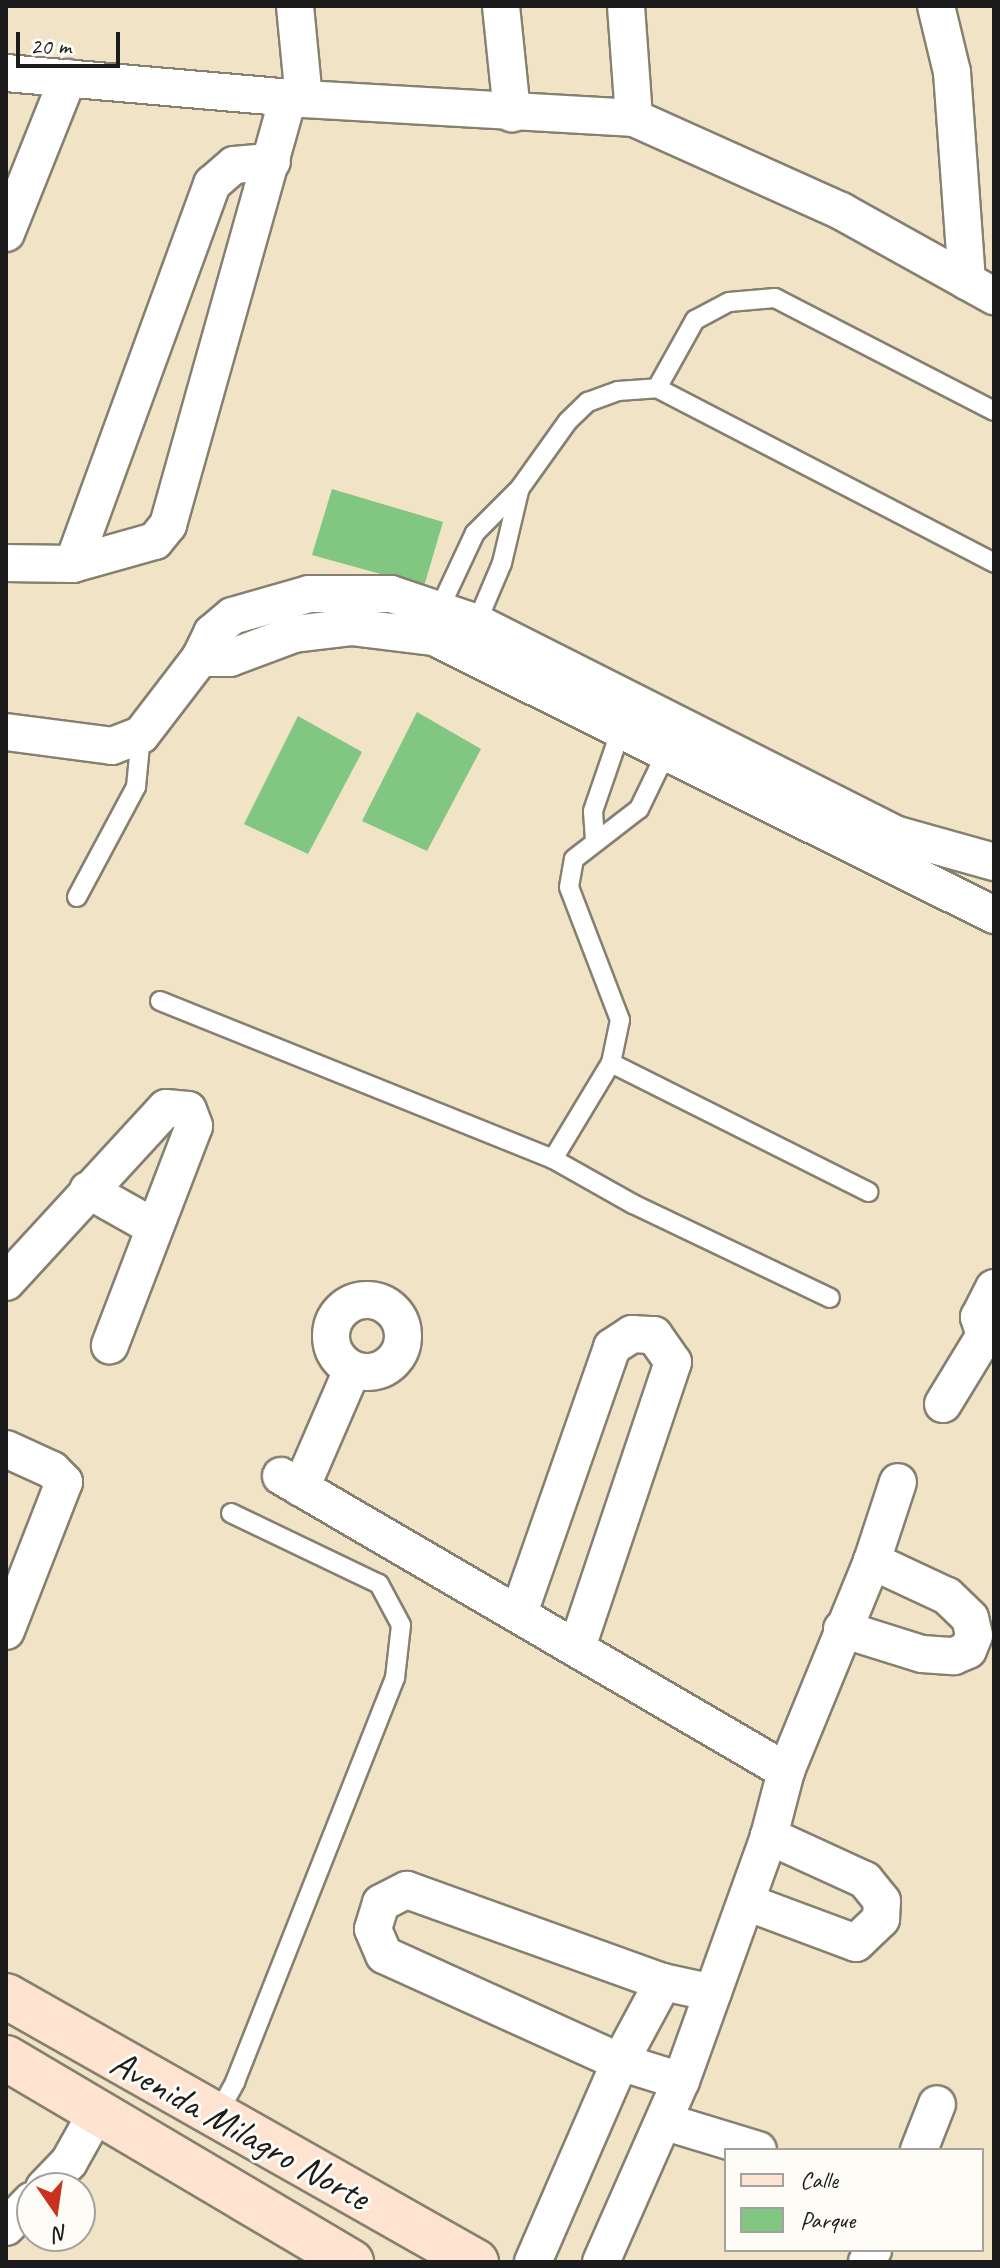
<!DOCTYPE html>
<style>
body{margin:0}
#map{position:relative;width:1000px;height:2268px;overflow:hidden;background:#f0e3c6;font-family:Caveat,sans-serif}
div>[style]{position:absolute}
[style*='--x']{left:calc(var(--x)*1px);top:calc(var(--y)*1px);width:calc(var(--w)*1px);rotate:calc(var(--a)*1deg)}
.green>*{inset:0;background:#81c681}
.roads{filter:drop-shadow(2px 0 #868071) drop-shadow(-2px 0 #868071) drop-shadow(0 2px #868071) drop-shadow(0 -2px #868071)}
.lane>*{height:18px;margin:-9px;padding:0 9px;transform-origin:9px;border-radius:9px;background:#fff}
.street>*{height:36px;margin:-18px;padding:0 18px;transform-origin:18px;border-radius:18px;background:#fff}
.street>.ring{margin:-18px;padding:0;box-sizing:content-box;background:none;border:36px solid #fff;border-radius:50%}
.secondary>*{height:44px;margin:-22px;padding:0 22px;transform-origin:22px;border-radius:22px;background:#fee3d1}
span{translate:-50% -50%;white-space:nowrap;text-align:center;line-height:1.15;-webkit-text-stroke:6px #fdfcf7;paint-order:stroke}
.street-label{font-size:38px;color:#1c1c1c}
.frame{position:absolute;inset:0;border:8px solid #1c1c1c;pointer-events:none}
.legend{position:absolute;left:724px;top:2148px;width:260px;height:104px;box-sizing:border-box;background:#fdfcf7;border:2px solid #a3a29f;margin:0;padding:10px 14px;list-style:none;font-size:24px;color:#1c1c1c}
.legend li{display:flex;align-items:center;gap:16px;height:40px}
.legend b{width:40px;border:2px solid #a3a29f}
.north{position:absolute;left:16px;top:2172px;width:80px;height:80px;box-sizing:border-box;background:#fdfcf7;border:2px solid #a3a29f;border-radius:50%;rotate:167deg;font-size:22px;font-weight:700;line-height:32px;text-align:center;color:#1c1c1c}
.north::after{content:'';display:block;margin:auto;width:28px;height:36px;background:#c8321e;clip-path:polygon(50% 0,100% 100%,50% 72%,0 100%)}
.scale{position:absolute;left:16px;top:32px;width:104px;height:36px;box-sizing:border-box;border:4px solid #1c1c1c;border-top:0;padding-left:10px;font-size:24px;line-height:28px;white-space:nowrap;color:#1c1c1c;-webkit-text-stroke:6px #fdfcf7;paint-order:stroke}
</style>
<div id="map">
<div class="green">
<div style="clip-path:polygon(332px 489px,443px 522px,424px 586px,312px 555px)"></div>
<div style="clip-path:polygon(417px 712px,481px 749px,427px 851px,362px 821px)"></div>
<div style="clip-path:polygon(298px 716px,362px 752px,308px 854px,244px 824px)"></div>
</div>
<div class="roads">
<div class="lane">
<div style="--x:657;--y:388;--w:78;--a:-60.8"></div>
<div style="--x:695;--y:320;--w:38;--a:-28"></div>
<div style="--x:729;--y:302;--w:46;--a:-5"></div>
<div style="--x:775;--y:298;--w:246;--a:27.3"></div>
<div style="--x:437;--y:614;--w:89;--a:-64.9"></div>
<div style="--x:475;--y:533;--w:64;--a:-45"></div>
<div style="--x:520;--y:488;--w:82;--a:-54.4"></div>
<div style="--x:568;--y:421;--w:28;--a:-44"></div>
<div style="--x:588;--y:402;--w:32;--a:-20"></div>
<div style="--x:618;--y:391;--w:39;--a:-4"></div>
<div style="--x:657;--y:388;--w:380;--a:27.4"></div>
<div style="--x:474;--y:629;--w:72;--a:-67"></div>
<div style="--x:502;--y:563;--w:74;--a:-76.7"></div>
<div style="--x:595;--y:840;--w:29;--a:-94"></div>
<div style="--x:593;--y:811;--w:92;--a:-71"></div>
<div style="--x:77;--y:897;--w:125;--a:-61.8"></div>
<div style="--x:136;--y:787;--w:52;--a:-84.5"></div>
<div style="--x:160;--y:1001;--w:424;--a:21.9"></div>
<div style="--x:553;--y:1159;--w:112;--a:-58.9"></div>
<div style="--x:611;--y:1063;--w:44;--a:-78.2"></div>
<div style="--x:620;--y:1020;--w:142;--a:-111"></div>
<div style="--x:569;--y:887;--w:28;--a:-80"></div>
<div style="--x:574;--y:859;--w:82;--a:-37.6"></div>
<div style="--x:639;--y:809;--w:69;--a:-64.2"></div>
<div style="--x:611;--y:1063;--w:288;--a:26.6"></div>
<div style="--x:553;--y:1159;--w:92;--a:29.4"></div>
<div style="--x:633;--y:1204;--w:218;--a:25.5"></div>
<div style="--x:217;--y:2115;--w:38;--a:-61"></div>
<div style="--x:235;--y:2082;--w:435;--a:-68.4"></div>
<div style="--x:395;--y:1678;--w:53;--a:-83.5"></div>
<div style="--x:401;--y:1625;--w:47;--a:-118.2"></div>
<div style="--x:379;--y:1584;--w:164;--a:-154.4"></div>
</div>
<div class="street">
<div style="--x:295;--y:6;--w:93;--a:84.5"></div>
<div style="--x:501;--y:6;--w:108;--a:84.1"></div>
<div style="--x:626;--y:6;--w:112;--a:85.9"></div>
<div style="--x:936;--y:6;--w:68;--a:76.4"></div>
<div style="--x:952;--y:72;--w:210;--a:85.9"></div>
<div style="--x:6;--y:73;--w:299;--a:5"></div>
<div style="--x:304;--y:99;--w:331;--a:3.3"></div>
<div style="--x:634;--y:118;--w:227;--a:24.2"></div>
<div style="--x:841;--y:211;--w:175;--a:29.1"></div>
<div style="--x:6;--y:233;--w:167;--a:-68.2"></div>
<div style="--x:6;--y:563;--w:67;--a:0.9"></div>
<div style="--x:73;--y:564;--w:85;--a:-15.7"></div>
<div style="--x:155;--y:541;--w:21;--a:-51"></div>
<div style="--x:168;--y:525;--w:445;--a:-74.3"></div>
<div style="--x:73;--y:564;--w:405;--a:-69.9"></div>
<div style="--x:212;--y:184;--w:29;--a:-41"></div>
<div style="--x:234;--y:165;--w:38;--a:-5"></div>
<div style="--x:200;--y:658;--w:30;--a:0"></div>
<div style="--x:230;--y:658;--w:68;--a:-20.6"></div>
<div style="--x:294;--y:634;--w:57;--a:-7"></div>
<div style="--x:351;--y:627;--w:84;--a:6.9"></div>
<div style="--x:434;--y:637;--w:625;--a:26.4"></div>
<div style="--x:6;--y:732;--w:107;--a:7.5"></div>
<div style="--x:112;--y:746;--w:31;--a:-21"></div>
<div style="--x:141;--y:735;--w:97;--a:-52.5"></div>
<div style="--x:200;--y:658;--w:28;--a:-64"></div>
<div style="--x:212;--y:633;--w:26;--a:-40"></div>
<div style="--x:232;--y:616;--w:80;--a:-15.9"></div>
<div style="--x:309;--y:594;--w:82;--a:0"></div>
<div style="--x:391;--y:594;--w:91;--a:18.6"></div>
<div style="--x:477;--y:623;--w:467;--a:26.8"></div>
<div style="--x:894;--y:834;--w:104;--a:15.6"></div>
<div style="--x:88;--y:1190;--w:76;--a:29.3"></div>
<div style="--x:6;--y:1282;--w:236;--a:-47.4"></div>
<div style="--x:166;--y:1108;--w:22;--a:5"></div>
<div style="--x:188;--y:1110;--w:17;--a:69"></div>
<div style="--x:194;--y:1126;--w:235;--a:111"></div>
<div style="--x:994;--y:1288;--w:33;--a:117"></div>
<div style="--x:979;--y:1317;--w:19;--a:72"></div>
<div style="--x:985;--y:1335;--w:11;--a:34"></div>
<div class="ring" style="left:331px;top:1300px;width:36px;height:36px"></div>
<div style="--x:943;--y:1404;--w:81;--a:-58.7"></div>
<div style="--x:6;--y:1449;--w:51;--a:24.5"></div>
<div style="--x:52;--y:1470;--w:17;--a:45"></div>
<div style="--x:64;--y:1482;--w:160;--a:111.3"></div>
<div style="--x:281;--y:1476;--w:585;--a:30.29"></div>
<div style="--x:301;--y:1488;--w:129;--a:-66.6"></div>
<div style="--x:519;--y:1613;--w:282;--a:-70.7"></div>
<div style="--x:612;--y:1347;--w:24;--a:-33"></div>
<div style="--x:632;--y:1334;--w:22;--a:3"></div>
<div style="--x:654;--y:1335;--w:33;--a:55"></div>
<div style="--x:673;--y:1362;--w:301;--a:108.6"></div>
<div style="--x:842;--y:1629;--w:84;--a:17.4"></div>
<div style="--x:922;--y:1654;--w:32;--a:4"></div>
<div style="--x:954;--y:1656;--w:15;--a:-23"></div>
<div style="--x:968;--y:1650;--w:16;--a:-68"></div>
<div style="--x:974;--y:1635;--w:17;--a:-103"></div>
<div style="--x:970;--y:1618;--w:32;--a:-136"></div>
<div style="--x:947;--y:1596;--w:83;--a:-155"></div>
<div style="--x:746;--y:1902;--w:117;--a:20.4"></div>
<div style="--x:856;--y:1943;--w:35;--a:-44"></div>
<div style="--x:881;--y:1919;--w:18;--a:-87"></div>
<div style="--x:882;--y:1901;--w:27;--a:-129"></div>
<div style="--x:865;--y:1880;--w:106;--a:-155.4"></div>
<div style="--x:681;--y:2081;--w:64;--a:-162.7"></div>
<div style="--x:620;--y:2062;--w:259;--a:-155.6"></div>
<div style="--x:384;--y:1955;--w:28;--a:-113"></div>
<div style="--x:373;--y:1929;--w:27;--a:-73"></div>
<div style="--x:381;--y:1903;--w:29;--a:-27"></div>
<div style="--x:407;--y:1890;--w:272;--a:19.8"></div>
<div style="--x:663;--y:1982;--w:51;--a:12.4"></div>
<div style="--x:666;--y:2122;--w:96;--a:16.9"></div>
<div style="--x:919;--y:2150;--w:49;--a:-68.6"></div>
<div style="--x:44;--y:2188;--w:36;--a:-46"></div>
<div style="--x:69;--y:2162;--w:57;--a:-60.8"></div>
<div style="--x:6;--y:2227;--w:37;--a:-46"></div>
<div style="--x:533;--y:2262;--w:218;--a:-66.5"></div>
<div style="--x:620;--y:2062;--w:91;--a:-61.7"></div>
<div style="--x:601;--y:2262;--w:198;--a:-66.2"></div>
<div style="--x:681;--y:2081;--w:260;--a:-70.2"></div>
<div style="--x:769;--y:1836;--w:67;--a:-75.3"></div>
<div style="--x:786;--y:1771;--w:227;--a:-67.7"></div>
<div style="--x:872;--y:1561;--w:83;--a:-71.8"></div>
<div style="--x:867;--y:2262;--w:13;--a:-63"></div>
</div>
<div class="secondary">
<div style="--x:6;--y:1996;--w:540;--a:29.51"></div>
<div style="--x:6;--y:2058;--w:401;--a:30.6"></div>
</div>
</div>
<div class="street-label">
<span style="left:240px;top:2130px;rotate:29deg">Avenida Milagro Norte</span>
</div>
<div class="frame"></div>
<ul class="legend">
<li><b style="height:10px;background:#fee3d1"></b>Calle</li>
<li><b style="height:22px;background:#81c681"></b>Parque</li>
</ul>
<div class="north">N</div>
<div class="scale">20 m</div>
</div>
